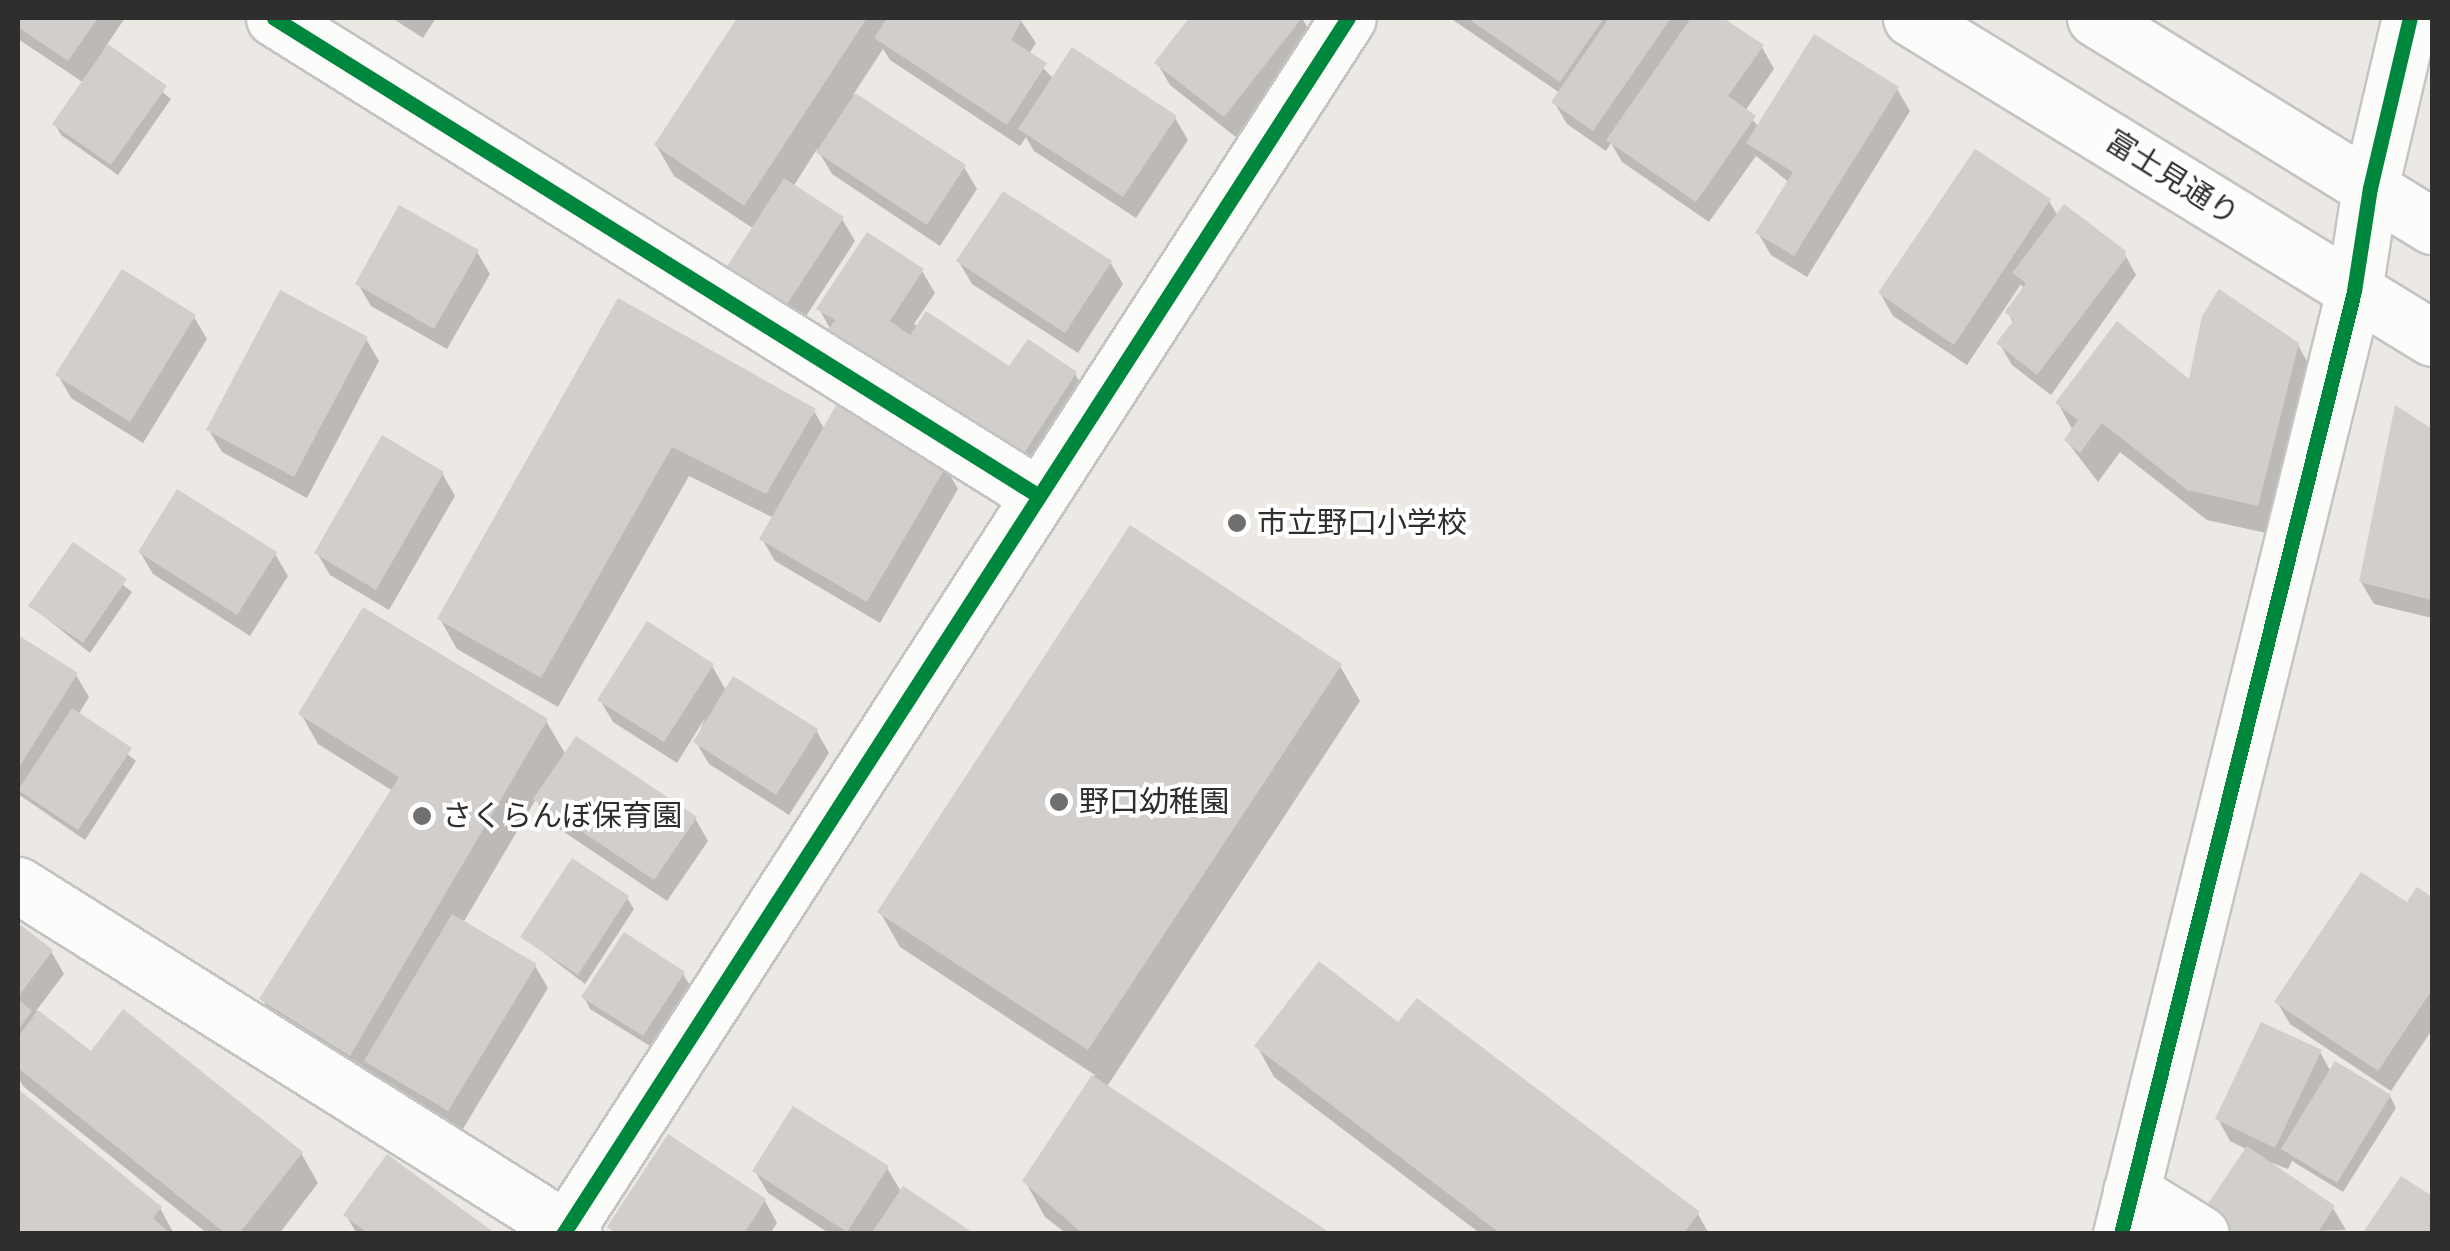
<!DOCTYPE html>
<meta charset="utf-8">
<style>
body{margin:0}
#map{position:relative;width:2450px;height:1251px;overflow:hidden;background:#ece8e4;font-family:Jost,"Noto Sans JP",sans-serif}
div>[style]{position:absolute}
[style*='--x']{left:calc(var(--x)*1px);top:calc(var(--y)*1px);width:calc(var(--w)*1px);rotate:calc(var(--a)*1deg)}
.shadow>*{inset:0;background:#0003}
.building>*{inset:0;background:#d1cecb}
.roads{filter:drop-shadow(2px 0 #c5c4c5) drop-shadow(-2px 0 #c5c4c5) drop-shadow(0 2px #c5c4c5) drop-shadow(0 -2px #c5c4c5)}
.minor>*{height:55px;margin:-27.5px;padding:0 27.5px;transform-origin:27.5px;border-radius:27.5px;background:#fcfcfb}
.tertiary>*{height:55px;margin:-27.5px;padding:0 27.5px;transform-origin:27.5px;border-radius:27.5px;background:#fcfcfb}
.cycleway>*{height:15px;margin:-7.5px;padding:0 7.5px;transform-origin:7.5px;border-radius:7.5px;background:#00873e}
.dots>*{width:28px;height:28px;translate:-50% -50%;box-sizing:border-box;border:5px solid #fff;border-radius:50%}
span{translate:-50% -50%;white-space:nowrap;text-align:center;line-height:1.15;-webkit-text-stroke:8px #fff;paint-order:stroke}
.street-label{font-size:30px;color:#2e2e2e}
.poi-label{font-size:30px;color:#2e2e2e}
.left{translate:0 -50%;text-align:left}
.frame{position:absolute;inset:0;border:20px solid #2e2e2e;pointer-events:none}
</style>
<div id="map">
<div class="shadow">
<div style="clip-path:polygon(18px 18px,125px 18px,106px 46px,171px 99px,118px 175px,61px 135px,55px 124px,84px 83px,18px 39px)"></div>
<div style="clip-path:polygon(392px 18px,436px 18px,423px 38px)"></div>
<div style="clip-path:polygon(740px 18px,1019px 18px,1036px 43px,1029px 54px,1054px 79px,1175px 118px,1188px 140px,1136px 218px,1034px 151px,1026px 137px,1020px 146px,890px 60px,883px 49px,853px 95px,964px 167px,977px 189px,940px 246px,832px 174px,817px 149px,793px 187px,842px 219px,855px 241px,797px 330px,740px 293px,754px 229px,674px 176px,656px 145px)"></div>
<div style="clip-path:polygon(1192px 18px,1302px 18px,1314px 39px,1237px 138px,1170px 85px,1157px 63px)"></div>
<div style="clip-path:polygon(1450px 18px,1718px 18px,1762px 47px,1774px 69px,1745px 111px,1759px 127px,1897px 89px,1910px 111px,1807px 277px,1771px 255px,1758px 233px,1790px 183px,1756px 156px,1709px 222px,1622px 162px,1611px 143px,1606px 151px,1567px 124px,1554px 102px,1560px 93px)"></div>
<div style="clip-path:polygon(2049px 201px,2058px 216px,2124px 253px,2136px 275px,2051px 395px,2012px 365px,1999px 343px,2014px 324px,2006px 310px,2024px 290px,2021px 284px,1967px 365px,1893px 316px,1880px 293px)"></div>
<div style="clip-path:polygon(477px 252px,490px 274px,447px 349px,371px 306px,358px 284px)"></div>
<div style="clip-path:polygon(959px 262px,1110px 262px,1123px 284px,1078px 353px,972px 284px)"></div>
<div style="clip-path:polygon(922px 271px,935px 293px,914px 324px,1010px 370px,1075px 374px,1088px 396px,1032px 481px,831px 330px,819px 309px)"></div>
<div style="clip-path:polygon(619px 302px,814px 411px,825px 430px,945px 466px,958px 489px,880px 623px,775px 561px,762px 539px,774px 518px,689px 476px,558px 707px,457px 649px,440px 619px)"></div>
<div style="clip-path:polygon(194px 317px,207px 339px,143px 443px,71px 398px,58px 375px)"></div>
<div style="clip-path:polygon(366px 339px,379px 361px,307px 498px,222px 452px,209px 430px)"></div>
<div style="clip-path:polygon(2298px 345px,2315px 376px,2275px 535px,2207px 520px,2120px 452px,2098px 482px,2066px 440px,2073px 431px,2058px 403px,2190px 384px)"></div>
<div style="clip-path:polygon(2397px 409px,2432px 432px,2432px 618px,2374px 604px,2361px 582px)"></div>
<div style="clip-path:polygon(442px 473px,455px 496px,389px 610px,330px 575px,317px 553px)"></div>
<div style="clip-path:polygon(73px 545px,132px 592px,90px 653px,31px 606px)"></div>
<div style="clip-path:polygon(140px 552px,275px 554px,288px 576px,250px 636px,153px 574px)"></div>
<div style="clip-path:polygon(18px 638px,76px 675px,89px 697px,78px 715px,136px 761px,85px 840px,18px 794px)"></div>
<div style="clip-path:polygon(712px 666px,727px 692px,816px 730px,829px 753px,789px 815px,709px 764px,696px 742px,705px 718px,677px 763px,613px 722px,600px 700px)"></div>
<div style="clip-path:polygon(1340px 666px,1360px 701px,1106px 1088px,1328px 1234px,1067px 1234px,1045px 1217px,1025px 1181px,1095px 1075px,900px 947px,880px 912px)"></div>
<div style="clip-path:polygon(301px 714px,546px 721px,566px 755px,695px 818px,708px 841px,667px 901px,549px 822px,536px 799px,463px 923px,535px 966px,548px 988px,461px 1132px,380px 1083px,374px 1073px,367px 1084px,280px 1029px,262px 999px,393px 791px,318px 744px)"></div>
<div style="clip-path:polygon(2418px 891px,2432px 900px,2432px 1030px,2391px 1091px,2290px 1024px,2277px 1002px,2407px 906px)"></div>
<div style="clip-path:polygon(627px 898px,634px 909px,585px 984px,523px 937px)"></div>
<div style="clip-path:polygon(18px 926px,51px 951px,64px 974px,36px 1011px,91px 1055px,301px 1153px,318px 1183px,279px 1234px,208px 1234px,23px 1086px,18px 1077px)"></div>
<div style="clip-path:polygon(683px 974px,690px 985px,650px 1046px,590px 1009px,584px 997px)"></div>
<div style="clip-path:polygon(1399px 1025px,1698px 1214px,1709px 1234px,1481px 1234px,1274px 1077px,1257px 1046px)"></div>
<div style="clip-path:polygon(2320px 1052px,2331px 1072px,2390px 1096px,2396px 1108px,2343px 1192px,2292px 1161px,2288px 1169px,2264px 1160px,2333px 1208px,2346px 1230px,2215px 1234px,2248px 1150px,2230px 1141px,2218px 1119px)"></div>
<div style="clip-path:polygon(18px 1092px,160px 1208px,174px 1234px,18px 1234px)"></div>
<div style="clip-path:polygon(887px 1168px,902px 1193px,970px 1234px,830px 1234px,768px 1193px,755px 1171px)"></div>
<div style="clip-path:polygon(765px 1201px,777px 1223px,770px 1234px,614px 1234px,610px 1227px)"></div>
<div style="clip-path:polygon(346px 1215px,492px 1234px,357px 1234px)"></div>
</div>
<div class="building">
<div style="clip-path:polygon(18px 18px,98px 18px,68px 61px,18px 27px)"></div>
<div style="clip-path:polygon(737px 18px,867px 18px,744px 206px,654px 145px)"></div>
<div style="clip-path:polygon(887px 18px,1023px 18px,1011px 40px,1047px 63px,1007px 125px,874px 38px)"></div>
<div style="clip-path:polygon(1189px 18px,1302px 18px,1224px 117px,1154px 63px)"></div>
<div style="clip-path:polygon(1467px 18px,1604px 18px,1560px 82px)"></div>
<div style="clip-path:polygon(1609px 18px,1671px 18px,1593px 131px,1551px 102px)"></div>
<div style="clip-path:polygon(1691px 18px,1723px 18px,1764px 45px,1728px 96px,1756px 116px,1696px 202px,1606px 140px)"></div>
<div style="clip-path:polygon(1814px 34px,1899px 87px,1794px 256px,1755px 233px,1793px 172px,1746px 143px)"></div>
<div style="clip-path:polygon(108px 44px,167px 86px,111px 165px,52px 124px)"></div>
<div style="clip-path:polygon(1072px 47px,1177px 116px,1123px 197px,1018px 129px)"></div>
<div style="clip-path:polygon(855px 93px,966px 165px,927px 225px,816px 152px)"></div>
<div style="clip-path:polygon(1975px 149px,2051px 199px,1954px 345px,1878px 293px)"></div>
<div style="clip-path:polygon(784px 178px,844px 217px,784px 309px,724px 271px)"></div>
<div style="clip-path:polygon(1003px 191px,1112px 261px,1065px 333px,956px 261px)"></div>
<div style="clip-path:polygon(2064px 204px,2126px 251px,2125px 259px,2037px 375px,1996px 343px,2014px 320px,2005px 312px,2026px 283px,2012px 273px)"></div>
<div style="clip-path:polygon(399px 205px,479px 250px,434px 329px,355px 284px)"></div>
<div style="clip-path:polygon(867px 232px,924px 269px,890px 321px,910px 335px,926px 311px,1009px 366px,1028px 339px,1077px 372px,1019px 461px,826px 333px,835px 320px,816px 309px)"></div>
<div style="clip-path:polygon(122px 269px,196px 315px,130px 422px,55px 375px)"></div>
<div style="clip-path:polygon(2219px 289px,2299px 343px,2258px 506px,2187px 490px,2102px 423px,2080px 453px,2064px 440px,2078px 420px,2055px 403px,2117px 321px,2189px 379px,2202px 316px)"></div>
<div style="clip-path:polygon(280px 290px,368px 337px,294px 477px,206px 430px)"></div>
<div style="clip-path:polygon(618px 298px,816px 409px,766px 494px,672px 447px,541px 678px,437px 619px)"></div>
<div style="clip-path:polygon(838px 402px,947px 465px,867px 602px,759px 539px)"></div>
<div style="clip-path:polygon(2395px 405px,2432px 429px,2432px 600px,2359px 582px)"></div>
<div style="clip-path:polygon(382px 435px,444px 472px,376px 590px,314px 553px)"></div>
<div style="clip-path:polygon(177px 489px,277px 552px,237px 615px,138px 552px)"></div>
<div style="clip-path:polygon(1130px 525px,1342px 664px,1088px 1050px,877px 912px)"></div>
<div style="clip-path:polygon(73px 542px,127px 579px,83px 643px,28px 606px)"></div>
<div style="clip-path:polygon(363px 607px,548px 719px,350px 1056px,259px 999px,399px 777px,298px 714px)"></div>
<div style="clip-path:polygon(647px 621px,714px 664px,664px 742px,597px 700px)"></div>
<div style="clip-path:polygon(18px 635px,78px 673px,18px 769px)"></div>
<div style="clip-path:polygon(733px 676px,818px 729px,776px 795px,693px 742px)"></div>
<div style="clip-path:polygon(72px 708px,132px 748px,78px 830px,18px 790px)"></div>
<div style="clip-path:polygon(576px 736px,697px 817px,654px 880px,533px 799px)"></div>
<div style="clip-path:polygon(572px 858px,629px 896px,578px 975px,520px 937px)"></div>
<div style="clip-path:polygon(2361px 872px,2407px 902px,2417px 887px,2432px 897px,2432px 990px,2378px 1071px,2274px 1002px)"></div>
<div style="clip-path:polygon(452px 914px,537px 964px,448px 1111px,364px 1061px)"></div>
<div style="clip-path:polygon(18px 923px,53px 950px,18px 997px)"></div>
<div style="clip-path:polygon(624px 932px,685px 972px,643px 1036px,581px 997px)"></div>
<div style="clip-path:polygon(1319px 961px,1398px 1022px,1417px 998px,1700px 1212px,1683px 1234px,1501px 1234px,1254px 1046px)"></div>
<div style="clip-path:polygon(18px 999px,32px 1011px,18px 1030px)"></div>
<div style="clip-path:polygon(123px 1009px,303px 1152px,239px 1234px,226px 1234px,18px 1068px,18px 1037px,38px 1010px,91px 1051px)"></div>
<div style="clip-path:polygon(2261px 1022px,2322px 1050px,2275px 1148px,2215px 1119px)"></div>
<div style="clip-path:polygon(2335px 1061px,2391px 1095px,2337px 1183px,2281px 1149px)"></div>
<div style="clip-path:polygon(1092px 1075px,1332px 1234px,1083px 1234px,1022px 1181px)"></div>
<div style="clip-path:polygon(18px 1089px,162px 1207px,153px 1218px,171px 1234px,18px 1234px)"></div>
<div style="clip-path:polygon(793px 1106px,889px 1166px,847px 1232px,752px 1171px)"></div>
<div style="clip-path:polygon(668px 1134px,766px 1199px,744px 1234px,617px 1234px,607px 1227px)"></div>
<div style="clip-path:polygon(2247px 1146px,2335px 1206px,2317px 1234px,2230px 1234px,2201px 1214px)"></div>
<div style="clip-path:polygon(387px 1154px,496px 1234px,369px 1234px,343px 1215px)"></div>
<div style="clip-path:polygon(2401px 1176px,2432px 1196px,2432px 1234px,2362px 1234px)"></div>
<div style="clip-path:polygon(903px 1186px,975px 1234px,871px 1234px)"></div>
</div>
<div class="roads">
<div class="minor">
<div style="--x:274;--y:18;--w:902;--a:32"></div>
<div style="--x:18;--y:885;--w:656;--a:32.12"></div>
<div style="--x:2131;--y:1191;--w:82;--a:31.6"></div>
<div style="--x:563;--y:1234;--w:1447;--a:-57.16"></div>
<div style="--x:2121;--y:1234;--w:971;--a:-76.12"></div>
<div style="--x:2354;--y:291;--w:104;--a:-81.2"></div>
<div style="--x:2370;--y:188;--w:175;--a:-76.8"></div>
</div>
<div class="tertiary">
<div style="--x:1911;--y:18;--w:611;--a:31.56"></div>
<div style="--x:2095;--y:18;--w:396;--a:31.7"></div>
</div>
</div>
<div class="cycleway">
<div style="--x:274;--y:18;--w:902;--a:32"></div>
<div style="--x:563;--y:1234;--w:1447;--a:-57.16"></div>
<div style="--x:2121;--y:1234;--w:971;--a:-76.12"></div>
<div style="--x:2354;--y:291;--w:104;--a:-81.2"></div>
<div style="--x:2370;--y:188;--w:175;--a:-76.8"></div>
</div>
<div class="dots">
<div style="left:1237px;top:523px;background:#706f6e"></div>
<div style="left:1059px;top:802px;background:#706f6e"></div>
<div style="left:422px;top:816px;background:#706f6e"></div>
</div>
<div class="street-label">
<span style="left:2172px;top:178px;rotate:32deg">富士見通り</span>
</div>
<div class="poi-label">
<span class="left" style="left:1257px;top:523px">市立野口小学校</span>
<span class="left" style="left:1079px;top:802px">野口幼稚園</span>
<span class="left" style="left:442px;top:816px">さくらんぼ保育園</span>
</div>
<div class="frame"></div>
</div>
